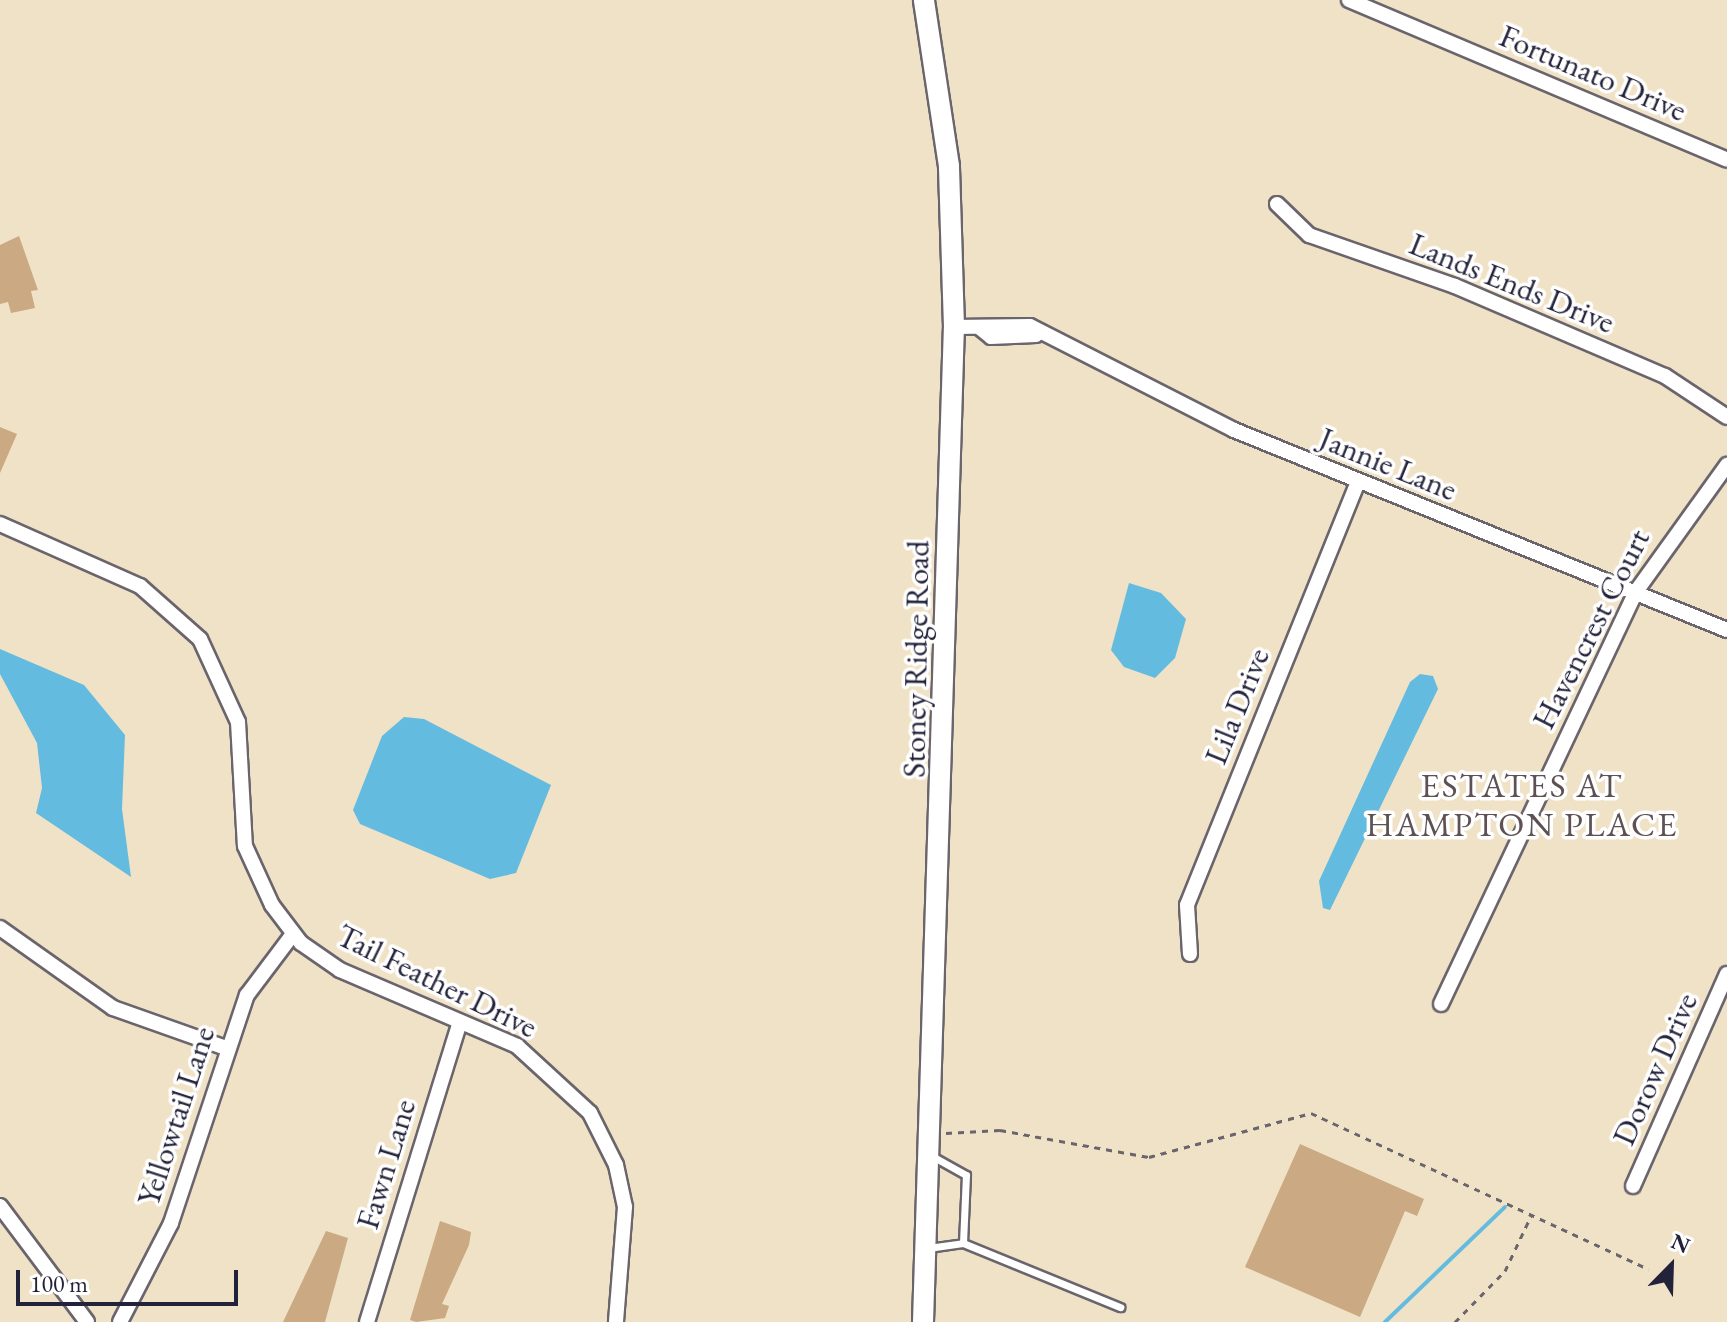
<!DOCTYPE html>
<style>
body{margin:0}
#map{position:relative;width:1727px;height:1322px;overflow:hidden;background:#f0e2c6;font-family:"EB Garamond",serif}
div>[style]{position:absolute}
[style*='--x']{left:calc(var(--x)*1px);top:calc(var(--y)*1px);width:calc(var(--w)*1px);rotate:calc(var(--a)*1deg)}
.water>*{inset:0;background:#64bbe0}
.stream>*{height:4px;margin:-2px;padding:0 2px;transform-origin:2px;border-radius:2px;background:#64bbe0}
.building>*{inset:0;background:#caa983}
.path>*{height:3px;margin-top:-1.5px;transform-origin:0;background:repeating-linear-gradient(90deg,#6a656c 0 6px,transparent 0 12px)}
.roads{filter:drop-shadow(2px 0 #6a656c) drop-shadow(-2px 0 #6a656c) drop-shadow(0 2px #6a656c) drop-shadow(0 -2px #6a656c)}
.lane>*{height:7px;margin:-3.5px;padding:0 3.5px;transform-origin:3.5px;border-radius:3.5px;background:#fff}
.street>*{height:14px;margin:-7px;padding:0 7px;transform-origin:7px;border-radius:7px;background:#fff}
.secondary>*{height:20px;margin:-10px;padding:0 10px;transform-origin:10px;border-radius:10px;background:#fff}
span{translate:-50% -50%;white-space:nowrap;text-align:center;line-height:1.15;-webkit-text-stroke:7px #fff;paint-order:stroke}
.street-label{font-size:32px;color:#22223b}
.neighbourhood-label{font-size:34px;color:#5d5154;letter-spacing:2px}
.north{position:absolute;left:1631px;top:1226px;width:80px;height:80px;-webkit-text-stroke:6px #fff;paint-order:stroke;rotate:23deg;font-size:22px;font-weight:700;line-height:32px;text-align:center;color:#22223b}
.north::after{content:'';display:block;margin:auto;width:28px;height:36px;background:#22223b;clip-path:polygon(50% 0,100% 100%,50% 72%,0 100%)}
.scale{position:absolute;left:16px;top:1270px;width:222px;height:36px;box-sizing:border-box;border:4px solid #22223b;border-top:0;padding-left:10px;font-size:24px;line-height:28px;white-space:nowrap;color:#22223b;-webkit-text-stroke:6px #fff;paint-order:stroke}
</style>
<div id="map">
<div class="water">
<div style="clip-path:polygon(1129px 583px,1161px 593px,1186px 619px,1175px 658px,1155px 678px,1124px 667px,1111px 650px)"></div>
<div style="clip-path:polygon(0 649px,84px 685px,125px 735px,122px 809px,131px 877px,36px 813px,42px 788px,37px 743px,0 674px)"></div>
<div style="clip-path:polygon(1420px 674px,1433px 676px,1438px 689px,1330px 910px,1323px 908px,1319px 881px,1410px 682px)"></div>
<div style="clip-path:polygon(404px 717px,424px 719px,551px 785px,516px 873px,490px 879px,360px 824px,353px 810px,382px 736px)"></div>
</div>
<div class="stream">
<div style="--x:1385;--y:1322;--w:166;--a:-43.8"></div>
</div>
<div class="building">
<div style="clip-path:polygon(19px 236px,38px 290px,31px 291px,35px 308px,11px 313px,8px 302px,0 304px,0 245px)"></div>
<div style="clip-path:polygon(0 427px,17px 434px,0 473px)"></div>
<div style="clip-path:polygon(1300px 1144px,1424px 1199px,1417px 1216px,1405px 1211px,1360px 1317px,1245px 1267px)"></div>
<div style="clip-path:polygon(440px 1221px,471px 1232px,469px 1245px,442px 1304px,449px 1306px,445px 1318px,416px 1322px,410px 1320px)"></div>
<div style="clip-path:polygon(326px 1231px,348px 1238px,325px 1322px,283px 1322px)"></div>
</div>
<div class="path">
<div style="--x:946;--y:1133;--w:54;--a:-3.2"></div>
<div style="--x:1000;--y:1130;--w:151;--a:10.3"></div>
<div style="--x:1149;--y:1157;--w:168;--a:-15.2"></div>
<div style="--x:1311;--y:1113;--w:372;--a:24.8"></div>
<div style="--x:1455;--y:1322;--w:71;--a:-45.6"></div>
<div style="--x:1505;--y:1271;--w:61;--a:-64.7"></div>
</div>
<div class="roads">
<div class="lane">
<div style="--x:963;--y:1243;--w:170;--a:22.2"></div>
<div style="--x:928;--y:1248;--w:35;--a:-8"></div>
<div style="--x:963;--y:1243;--w:68;--a:-87.5"></div>
<div style="--x:966;--y:1175;--w:41;--a:-150.9"></div>
</div>
<div class="street">
<div style="--x:1349;--y:0;--w:410;--a:22.9"></div>
<div style="--x:1277;--y:204;--w:45;--a:44.1"></div>
<div style="--x:1309;--y:235;--w:155;--a:19.3"></div>
<div style="--x:1455;--y:286;--w:228;--a:23.2"></div>
<div style="--x:1665;--y:376;--w:74;--a:33.5"></div>
<div style="--x:954;--y:327;--w:76;--a:-0.8"></div>
<div style="--x:1030;--y:326;--w:229;--a:27"></div>
<div style="--x:1234;--y:430;--w:532;--a:22.08"></div>
<div style="--x:980;--y:328;--w:14;--a:39"></div>
<div style="--x:991;--y:337;--w:45;--a:-2.5"></div>
<div style="--x:0;--y:524;--w:153;--a:23.9"></div>
<div style="--x:140;--y:586;--w:80;--a:41.5"></div>
<div style="--x:200;--y:639;--w:91;--a:65.4"></div>
<div style="--x:238;--y:722;--w:124;--a:86.8"></div>
<div style="--x:245;--y:846;--w:65;--a:65.4"></div>
<div style="--x:272;--y:905;--w:48;--a:52.7"></div>
<div style="--x:301;--y:943;--w:47;--a:34.7"></div>
<div style="--x:340;--y:970;--w:193;--a:23.2"></div>
<div style="--x:517;--y:1046;--w:99;--a:42.5"></div>
<div style="--x:590;--y:1113;--w:58;--a:63.4"></div>
<div style="--x:616;--y:1165;--w:43;--a:77.9"></div>
<div style="--x:625;--y:1207;--w:115;--a:94.5"></div>
<div style="--x:0;--y:928;--w:138;--a:35.3"></div>
<div style="--x:113;--y:1008;--w:120;--a:19.5"></div>
<div style="--x:1190;--y:954;--w:49;--a:-93.5"></div>
<div style="--x:1187;--y:905;--w:456;--a:-68"></div>
<div style="--x:1441;--y:1004;--w:454;--a:-64.7"></div>
<div style="--x:1635;--y:593;--w:158;--a:-54.3"></div>
<div style="--x:1633;--y:1186;--w:232;--a:-66.1"></div>
<div style="--x:0;--y:1206;--w:145;--a:53.1"></div>
<div style="--x:120;--y:1322;--w:111;--a:-62.7"></div>
<div style="--x:171;--y:1223;--w:240;--a:-71.6"></div>
<div style="--x:247;--y:995;--w:76;--a:-53"></div>
<div style="--x:367;--y:1322;--w:314;--a:-72.8"></div>
</div>
<div class="secondary">
<div style="--x:923;--y:1322;--w:995;--a:-88.22"></div>
<div style="--x:954;--y:327;--w:161;--a:-91.8"></div>
<div style="--x:949;--y:166;--w:168;--a:-98.6"></div>
</div>
</div>
<div class="street-label">
<span style="left:1593px;top:73px;rotate:23deg">Fortunato Drive</span>
<span style="left:1512px;top:283px;rotate:22deg">Lands Ends Drive</span>
<span style="left:1388px;top:464px;rotate:22deg">Jannie Lane</span>
<span style="left:1591px;top:629px;rotate:-63deg">Havencrest Court</span>
<span style="left:916px;top:659px;rotate:-89deg">Stoney Ridge Road</span>
<span style="left:1237px;top:706px;rotate:-68deg">Lila Drive</span>
<span style="left:437px;top:981px;rotate:26deg">Tail Feather Drive</span>
<span style="left:1655px;top:1069px;rotate:-66deg">Dorow Drive</span>
<span style="left:176px;top:1116px;rotate:-72deg">Yellowtail Lane</span>
<span style="left:386px;top:1164px;rotate:-73deg">Fawn Lane</span>
</div>
<div class="neighbourhood-label">
<span style="left:1522px;top:805px">ESTATES AT<br>HAMPTON PLACE</span>
</div>
<div class="north">N</div>
<div class="scale">100 m</div>
</div>
